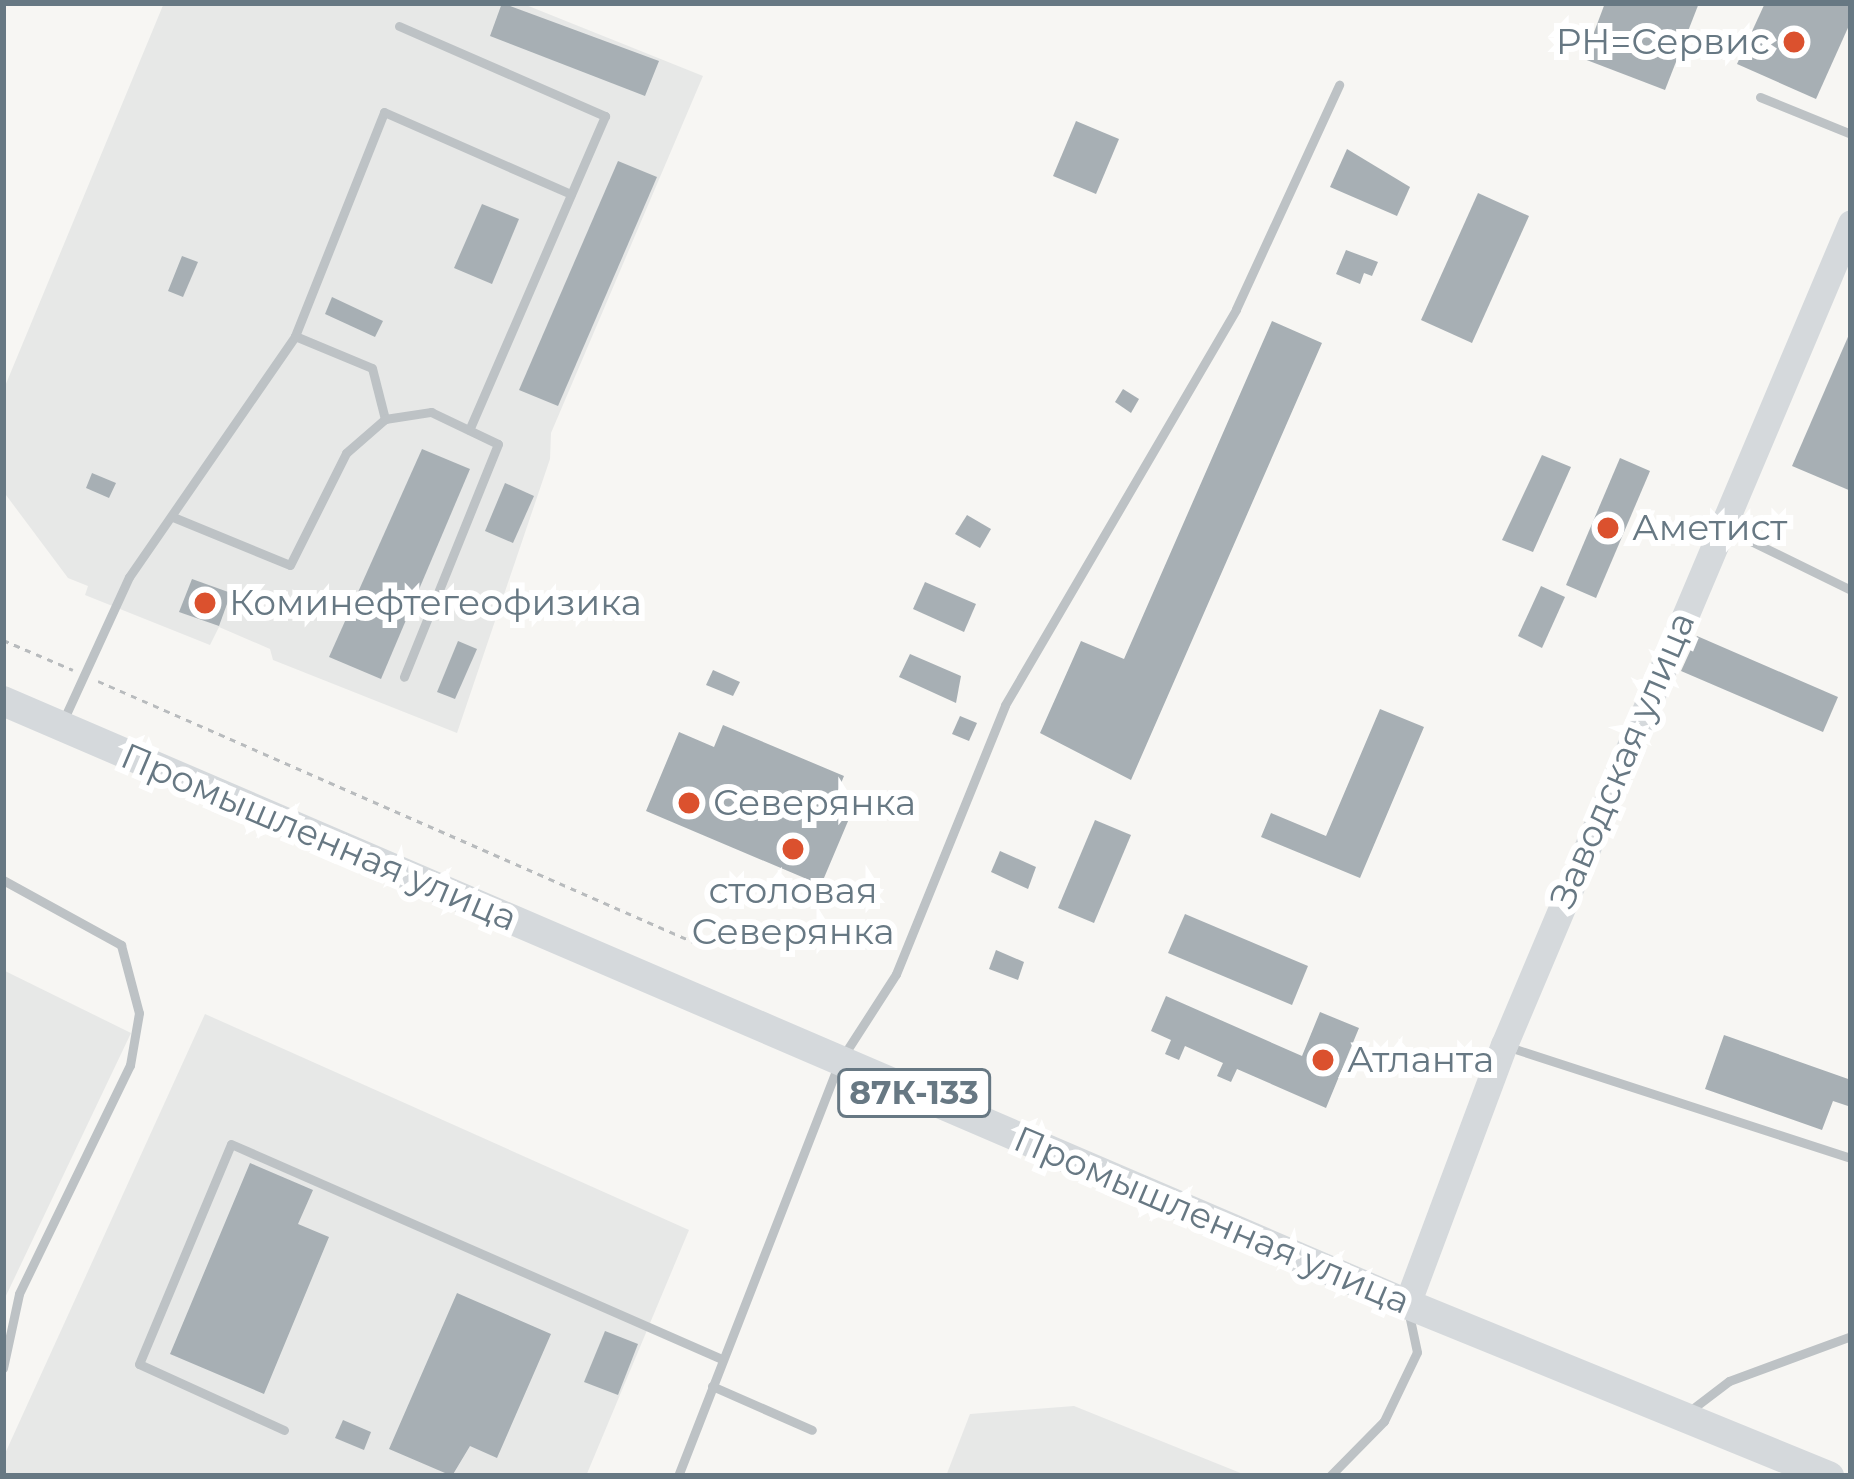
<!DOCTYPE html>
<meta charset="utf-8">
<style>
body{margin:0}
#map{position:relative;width:1854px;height:1479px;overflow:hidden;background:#f7f6f3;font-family:Montserrat,sans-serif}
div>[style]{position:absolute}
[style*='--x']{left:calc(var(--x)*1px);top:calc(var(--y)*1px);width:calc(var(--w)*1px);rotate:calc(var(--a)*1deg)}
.built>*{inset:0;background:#e7e8e7}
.building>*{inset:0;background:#a7afb4}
.path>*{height:3px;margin-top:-1.5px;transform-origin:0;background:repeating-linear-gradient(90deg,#b8bbbd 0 6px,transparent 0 12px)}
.lane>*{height:9px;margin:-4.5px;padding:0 4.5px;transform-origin:4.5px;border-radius:4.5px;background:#bdc2c5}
.secondary>*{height:27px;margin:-13.5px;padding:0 13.5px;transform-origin:13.5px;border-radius:13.5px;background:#d5d9dc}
.primary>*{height:30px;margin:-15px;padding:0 15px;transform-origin:15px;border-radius:15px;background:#d5d9dc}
.dots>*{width:33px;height:33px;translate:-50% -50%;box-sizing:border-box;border:6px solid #fff;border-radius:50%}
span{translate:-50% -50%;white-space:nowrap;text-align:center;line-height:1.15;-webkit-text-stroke:12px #fff;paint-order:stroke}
.shield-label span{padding:3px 9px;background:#fff;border:3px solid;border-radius:9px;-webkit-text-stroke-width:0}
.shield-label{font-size:33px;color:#677883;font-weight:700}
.poi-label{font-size:36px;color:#677883}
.right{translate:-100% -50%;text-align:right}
.left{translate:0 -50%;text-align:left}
.street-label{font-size:36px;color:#677883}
.frame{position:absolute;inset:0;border:6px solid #677883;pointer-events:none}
</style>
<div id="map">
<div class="built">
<div style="clip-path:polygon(164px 3px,521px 3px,703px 76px,551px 433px,550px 459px,457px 733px,273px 660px,270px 649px,219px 627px,210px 645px,85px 595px,88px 586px,68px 578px,3px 491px,3px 391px)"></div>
<div style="clip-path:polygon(3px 970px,131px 1033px,3px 1302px)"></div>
<div style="clip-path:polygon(205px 1014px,689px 1230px,586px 1476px,3px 1476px,3px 1458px)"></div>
<div style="clip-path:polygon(1074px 1406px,1248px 1476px,946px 1476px,970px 1414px)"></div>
</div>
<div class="building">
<div style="clip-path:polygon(502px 3px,659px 61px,645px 96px,490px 36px)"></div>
<div style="clip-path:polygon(1605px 3px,1699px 3px,1665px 90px,1584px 59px)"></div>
<div style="clip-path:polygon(1765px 3px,1851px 3px,1851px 21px,1816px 99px,1737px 64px)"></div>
<div style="clip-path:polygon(1076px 121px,1119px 139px,1096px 194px,1053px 176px)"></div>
<div style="clip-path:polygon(1347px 149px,1410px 187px,1397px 216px,1330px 187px)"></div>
<div style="clip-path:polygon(618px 161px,657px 177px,558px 406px,519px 390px)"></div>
<div style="clip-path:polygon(1478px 193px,1529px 216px,1472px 343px,1421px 320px)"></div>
<div style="clip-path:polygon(482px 204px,519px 219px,492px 284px,454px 268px)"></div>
<div style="clip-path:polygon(1346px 250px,1378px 262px,1372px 276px,1364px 273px,1360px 284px,1336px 274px)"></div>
<div style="clip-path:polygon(182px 256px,198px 262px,183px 297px,168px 291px)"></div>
<div style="clip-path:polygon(332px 297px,383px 321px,375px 337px,325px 314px)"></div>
<div style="clip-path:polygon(1272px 321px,1322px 343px,1131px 780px,1040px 733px,1081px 641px,1124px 659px)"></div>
<div style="clip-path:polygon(1851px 330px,1851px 491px,1792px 466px)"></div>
<div style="clip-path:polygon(1123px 389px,1139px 399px,1131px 413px,1115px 402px)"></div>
<div style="clip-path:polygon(422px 449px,470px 469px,381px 679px,329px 657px)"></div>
<div style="clip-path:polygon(1542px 455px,1571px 467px,1533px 552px,1502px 540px)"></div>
<div style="clip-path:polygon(1620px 458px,1650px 471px,1596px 598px,1566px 585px)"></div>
<div style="clip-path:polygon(92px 473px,116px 483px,109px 498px,86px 488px)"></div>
<div style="clip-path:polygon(505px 483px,534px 496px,513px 543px,485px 531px)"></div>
<div style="clip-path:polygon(967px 515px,991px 529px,980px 548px,955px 534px)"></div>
<div style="clip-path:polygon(192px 579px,231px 593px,219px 626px,179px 612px)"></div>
<div style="clip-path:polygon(925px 582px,976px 604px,964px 632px,913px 609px)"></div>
<div style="clip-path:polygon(1541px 586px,1565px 597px,1542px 648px,1518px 636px)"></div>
<div style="clip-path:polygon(1697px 636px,1838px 697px,1823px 732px,1681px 671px)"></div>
<div style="clip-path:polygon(458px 641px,477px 649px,455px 699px,437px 692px)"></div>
<div style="clip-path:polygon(910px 654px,961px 676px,956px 703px,899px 677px)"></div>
<div style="clip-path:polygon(713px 670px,740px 682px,733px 696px,706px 685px)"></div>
<div style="clip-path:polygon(1380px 709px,1424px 727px,1360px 878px,1261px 837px,1271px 813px,1326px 836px)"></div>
<div style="clip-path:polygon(960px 716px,977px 723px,969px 741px,952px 734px)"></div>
<div style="clip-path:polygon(723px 725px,844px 776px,835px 798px,854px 807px,821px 885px,646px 811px,679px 732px,714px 747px)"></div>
<div style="clip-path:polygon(1095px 820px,1131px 835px,1094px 923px,1058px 908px)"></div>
<div style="clip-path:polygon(1000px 851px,1036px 867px,1028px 889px,991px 872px)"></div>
<div style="clip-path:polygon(1185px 914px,1308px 966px,1292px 1005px,1168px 953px)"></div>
<div style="clip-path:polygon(996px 950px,1024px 962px,1018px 980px,989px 969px)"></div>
<div style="clip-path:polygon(1166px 996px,1302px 1056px,1320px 1012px,1359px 1028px,1326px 1108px,1237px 1069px,1231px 1082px,1217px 1076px,1223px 1063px,1185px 1046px,1179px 1060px,1165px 1054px,1171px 1040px,1151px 1031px)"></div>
<div style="clip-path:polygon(1724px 1035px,1851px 1080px,1851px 1107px,1833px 1101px,1822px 1130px,1705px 1089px)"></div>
<div style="clip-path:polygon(250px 1163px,313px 1190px,298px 1224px,329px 1237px,264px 1394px,170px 1354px)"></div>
<div style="clip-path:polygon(457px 1293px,551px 1334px,497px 1458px,470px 1446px,452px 1476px,389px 1449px)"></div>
<div style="clip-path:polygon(605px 1331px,638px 1344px,618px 1395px,584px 1382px)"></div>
<div style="clip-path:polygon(343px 1420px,371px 1432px,364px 1450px,335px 1438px)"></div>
</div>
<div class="path">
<div style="--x:3;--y:640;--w:76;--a:23.2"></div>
<div style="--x:98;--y:681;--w:653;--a:23.66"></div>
</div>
<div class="lane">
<div style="--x:399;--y:26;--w:225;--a:23.6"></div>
<div style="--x:605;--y:116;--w:342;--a:113.4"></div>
<div style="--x:1760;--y:97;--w:98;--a:22.1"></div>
<div style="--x:295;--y:336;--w:83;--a:22.6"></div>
<div style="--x:372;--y:368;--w:53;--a:75.7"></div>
<div style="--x:173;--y:517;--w:126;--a:22.3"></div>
<div style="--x:290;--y:565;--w:125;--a:-63.4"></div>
<div style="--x:346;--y:453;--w:52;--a:-41.1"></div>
<div style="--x:385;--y:419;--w:47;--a:-8.7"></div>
<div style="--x:431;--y:412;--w:74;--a:25.5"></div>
<div style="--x:498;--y:444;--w:251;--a:112"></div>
<div style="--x:1726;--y:529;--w:139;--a:26"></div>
<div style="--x:63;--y:721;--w:158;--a:-65.4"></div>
<div style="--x:129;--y:577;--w:293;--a:-55.4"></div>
<div style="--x:295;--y:336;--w:241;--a:-68.3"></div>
<div style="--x:384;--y:112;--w:204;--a:23.7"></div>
<div style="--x:3;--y:880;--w:135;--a:28.8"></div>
<div style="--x:121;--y:945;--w:70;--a:75.2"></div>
<div style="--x:139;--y:1013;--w:53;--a:99.8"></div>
<div style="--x:130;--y:1065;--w:254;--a:115.9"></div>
<div style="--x:19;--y:1294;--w:76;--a:102.2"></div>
<div style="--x:1509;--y:1047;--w:360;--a:18"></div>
<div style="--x:712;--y:1386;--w:109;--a:23.7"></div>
<div style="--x:1687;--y:1413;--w:53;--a:-37.3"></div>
<div style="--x:1729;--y:1381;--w:130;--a:-20.2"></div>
<div style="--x:284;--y:1430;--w:159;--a:-155.5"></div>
<div style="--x:139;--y:1364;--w:238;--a:-67.3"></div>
<div style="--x:231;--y:1144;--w:536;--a:23.65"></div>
<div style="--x:678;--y:1476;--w:445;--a:-68.7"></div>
<div style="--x:840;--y:1061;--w:103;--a:-57.2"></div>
<div style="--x:896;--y:974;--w:290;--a:-67.9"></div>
<div style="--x:1005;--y:705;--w:458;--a:-59.7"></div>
<div style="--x:1236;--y:309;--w:247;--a:-65.3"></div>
<div style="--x:1330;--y:1476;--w:77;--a:-45.5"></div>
<div style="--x:1384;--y:1421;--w:76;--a:-64.4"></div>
<div style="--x:1417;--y:1352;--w:40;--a:-102"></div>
</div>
<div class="secondary">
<div style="--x:1407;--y:1304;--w:277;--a:-69.5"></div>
<div style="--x:1504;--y:1045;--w:892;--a:-67.11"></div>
</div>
<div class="primary">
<div style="--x:3;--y:701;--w:1528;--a:23.24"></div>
<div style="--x:1407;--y:1304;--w:456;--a:22.2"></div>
</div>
<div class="dots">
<div style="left:1794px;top:42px;background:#db512e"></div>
<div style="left:1608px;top:528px;background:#db512e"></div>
<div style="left:205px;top:603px;background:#db512e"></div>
<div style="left:689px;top:803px;background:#db512e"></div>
<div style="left:793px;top:849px;background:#db512e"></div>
<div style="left:1323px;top:1060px;background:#db512e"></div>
</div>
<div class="shield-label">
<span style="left:914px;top:1093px">87К-133</span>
</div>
<div class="poi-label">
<span class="right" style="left:1770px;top:42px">РН=Сервис</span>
<span class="left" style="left:1632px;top:528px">Аметист</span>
<span class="left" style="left:229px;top:603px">Коминефтегеофизика</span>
<span class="left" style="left:713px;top:803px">Северянка</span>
<span style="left:793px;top:911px">столовая<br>Северянка</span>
<span class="left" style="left:1347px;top:1060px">Атланта</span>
</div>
<div class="street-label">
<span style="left:1622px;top:760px;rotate:-67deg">Заводская улица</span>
<span style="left:319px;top:837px;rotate:23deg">Промышленная улица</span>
<span style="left:1212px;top:1220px;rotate:23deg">Промышленная улица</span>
</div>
<div class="frame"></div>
</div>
